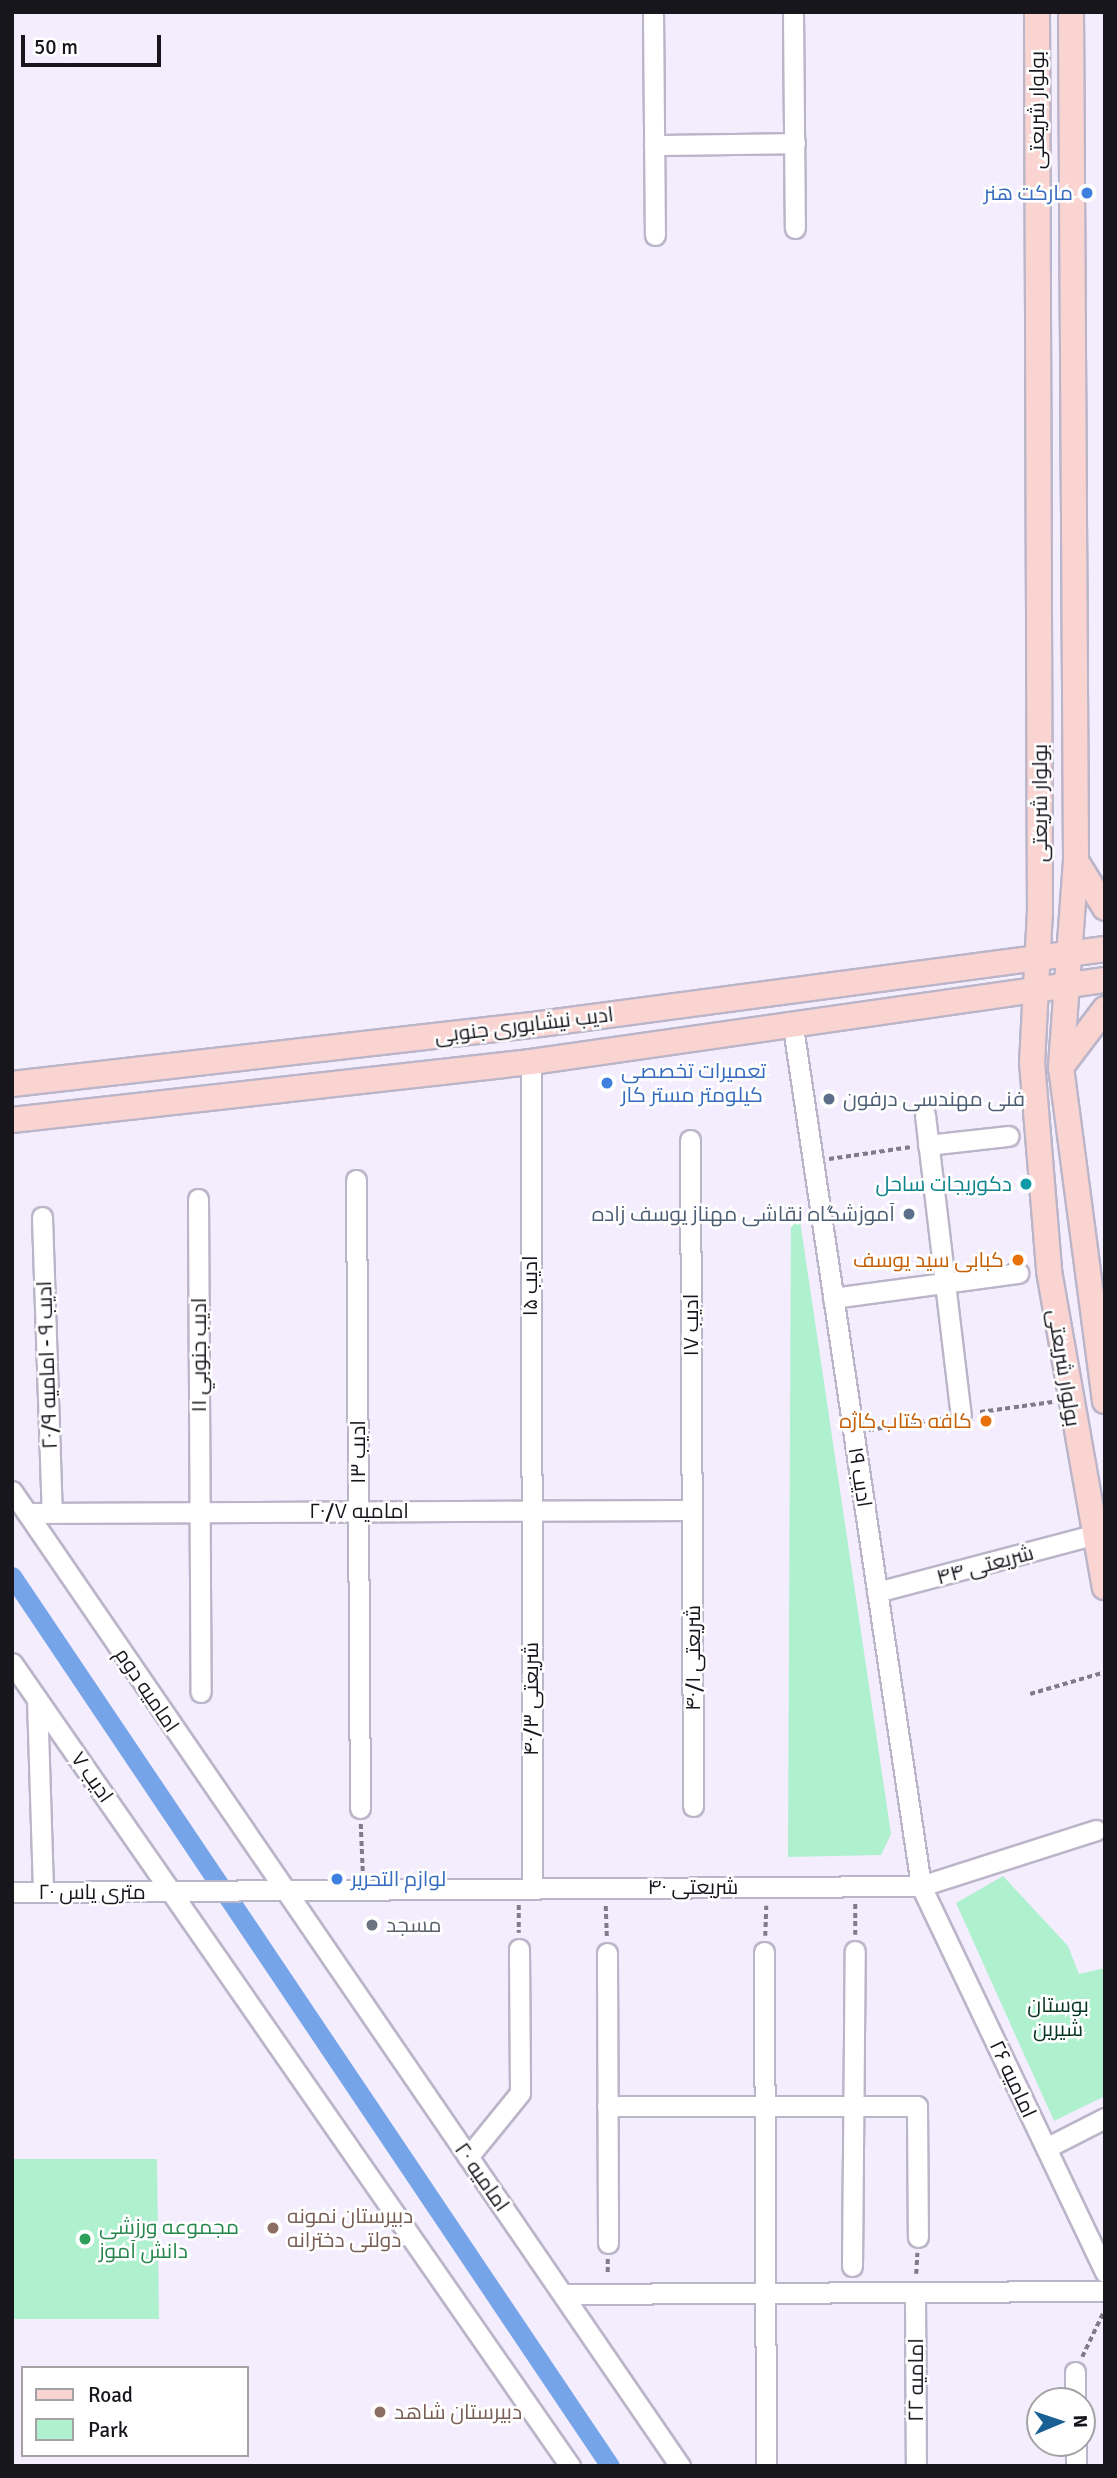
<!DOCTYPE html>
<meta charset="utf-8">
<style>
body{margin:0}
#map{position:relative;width:1117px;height:2478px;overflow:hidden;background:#f3edfe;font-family:Signika,Cairo,sans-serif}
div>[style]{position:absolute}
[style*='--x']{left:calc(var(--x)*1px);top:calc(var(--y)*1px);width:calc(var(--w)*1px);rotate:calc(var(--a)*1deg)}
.green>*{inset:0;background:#aff0cf}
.canal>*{height:19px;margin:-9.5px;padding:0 9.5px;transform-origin:9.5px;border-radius:9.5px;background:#76a4e9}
.path>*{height:3.5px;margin-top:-1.75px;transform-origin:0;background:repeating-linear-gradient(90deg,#7f7b87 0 5px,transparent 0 8.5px)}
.roads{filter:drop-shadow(2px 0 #bbb5c9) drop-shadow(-2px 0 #bbb5c9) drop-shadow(0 2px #bbb5c9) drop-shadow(0 -2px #bbb5c9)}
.minor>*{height:19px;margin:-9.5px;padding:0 9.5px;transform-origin:9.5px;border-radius:9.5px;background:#fff}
.major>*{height:24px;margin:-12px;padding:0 12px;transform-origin:12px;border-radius:12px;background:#fad4d1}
.dots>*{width:19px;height:19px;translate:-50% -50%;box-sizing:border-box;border:4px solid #fff;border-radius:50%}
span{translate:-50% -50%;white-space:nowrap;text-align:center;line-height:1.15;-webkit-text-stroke:5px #fff;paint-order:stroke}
.street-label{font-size:21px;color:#18161d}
.shop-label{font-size:21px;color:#366cbe}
.right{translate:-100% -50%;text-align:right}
.left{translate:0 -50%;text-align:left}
.service-label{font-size:21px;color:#4e5e75}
.culture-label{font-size:21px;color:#0d838f}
.food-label{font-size:21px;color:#c56008}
.worship-label{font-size:21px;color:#5b616d}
.park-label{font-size:21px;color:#073423}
.education-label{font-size:21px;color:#785e54}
.leisure-label{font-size:21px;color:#27864d}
.frame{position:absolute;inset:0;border:14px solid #18161d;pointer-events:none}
.legend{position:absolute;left:21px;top:2366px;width:228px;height:91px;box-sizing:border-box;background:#fff;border:2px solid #a3a2a5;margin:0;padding:9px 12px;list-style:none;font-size:21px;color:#18161d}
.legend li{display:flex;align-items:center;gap:14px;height:35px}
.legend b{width:35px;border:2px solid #a3a2a5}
.north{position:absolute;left:1026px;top:2387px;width:70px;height:70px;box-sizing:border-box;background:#fff;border:2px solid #a3a2a5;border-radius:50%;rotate:88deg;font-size:19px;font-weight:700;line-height:28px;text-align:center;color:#18161d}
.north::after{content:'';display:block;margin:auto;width:24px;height:32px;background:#196195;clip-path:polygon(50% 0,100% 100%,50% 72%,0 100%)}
.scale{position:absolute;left:21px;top:35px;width:140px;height:32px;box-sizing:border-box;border:4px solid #18161d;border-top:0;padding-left:9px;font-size:21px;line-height:24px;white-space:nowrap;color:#18161d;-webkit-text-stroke:5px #fff;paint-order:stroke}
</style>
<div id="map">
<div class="green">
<div style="clip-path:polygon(791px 1213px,799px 1214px,891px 1834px,881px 1855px,788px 1857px)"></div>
<div style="clip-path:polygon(1003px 1876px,1068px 1946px,1079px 1974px,1105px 1968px,1105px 2096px,1054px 2121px,956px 1903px)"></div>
<div style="clip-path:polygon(12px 2159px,157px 2159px,159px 2319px,12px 2319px)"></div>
</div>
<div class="canal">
<div style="--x:12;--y:1576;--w:1072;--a:56.1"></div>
</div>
<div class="path">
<div style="--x:829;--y:1159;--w:83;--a:-8.3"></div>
<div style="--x:980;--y:1412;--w:73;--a:-7.9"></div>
<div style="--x:869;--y:1430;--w:77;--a:-9"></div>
<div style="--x:1030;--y:1694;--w:78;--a:-16.3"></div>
<div style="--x:361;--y:1824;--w:48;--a:87.6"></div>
<div style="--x:519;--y:1905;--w:28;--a:90"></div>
<div style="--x:606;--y:1906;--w:31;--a:88"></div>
<div style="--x:855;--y:1935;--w:31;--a:-90"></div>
<div style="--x:765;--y:1936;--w:30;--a:-88"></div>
<div style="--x:608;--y:2259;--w:17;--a:90"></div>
<div style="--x:916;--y:2274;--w:21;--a:-87"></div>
<div style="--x:1082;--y:2357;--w:51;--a:-64.4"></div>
</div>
<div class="roads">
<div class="minor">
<div style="--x:653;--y:12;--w:223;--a:89.5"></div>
<div style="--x:793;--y:12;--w:216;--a:89.5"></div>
<div style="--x:654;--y:145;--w:141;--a:-0.8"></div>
<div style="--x:793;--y:1027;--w:868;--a:81.52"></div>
<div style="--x:921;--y:1886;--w:428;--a:64.5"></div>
<div style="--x:531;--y:1062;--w:825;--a:89.93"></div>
<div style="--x:925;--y:1115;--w:302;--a:83.2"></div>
<div style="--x:690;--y:1140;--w:666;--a:89.74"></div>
<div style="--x:928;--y:1145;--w:81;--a:-6.4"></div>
<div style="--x:356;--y:1180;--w:628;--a:89.64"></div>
<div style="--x:198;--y:1199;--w:493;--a:89.7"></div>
<div style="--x:42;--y:1217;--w:295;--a:88.1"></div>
<div style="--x:833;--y:1298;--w:187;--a:-7.7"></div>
<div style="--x:12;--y:1491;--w:1182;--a:55.58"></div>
<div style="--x:27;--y:1513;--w:665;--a:-0.26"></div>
<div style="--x:877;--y:1592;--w:223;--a:-14.8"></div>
<div style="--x:12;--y:1663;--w:978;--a:55.2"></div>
<div style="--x:37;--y:1699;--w:193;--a:88.2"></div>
<div style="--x:12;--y:1892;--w:909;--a:-0.38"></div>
<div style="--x:921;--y:1886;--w:184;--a:-17.7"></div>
<div style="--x:764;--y:1952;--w:514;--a:89.78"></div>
<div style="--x:607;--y:1953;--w:290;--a:89.8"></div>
<div style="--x:607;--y:2106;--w:310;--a:0"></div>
<div style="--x:917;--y:2106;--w:131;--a:89.6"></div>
<div style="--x:1046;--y:2148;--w:66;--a:-27"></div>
<div style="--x:468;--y:2157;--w:82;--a:-50.9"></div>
<div style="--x:520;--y:2093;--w:144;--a:-90.4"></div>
<div style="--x:852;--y:2266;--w:315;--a:-89.5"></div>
<div style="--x:915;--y:2293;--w:173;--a:89.7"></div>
<div style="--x:563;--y:2294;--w:542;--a:-0.32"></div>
<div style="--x:1075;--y:2372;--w:29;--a:90"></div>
<div style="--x:1076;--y:2443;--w:23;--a:90"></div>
</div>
<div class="major">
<div style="--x:1037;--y:12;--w:899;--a:89.81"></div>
<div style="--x:1040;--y:911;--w:151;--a:93"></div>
<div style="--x:1032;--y:1062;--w:210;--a:85.3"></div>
<div style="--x:1049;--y:1271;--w:321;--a:80"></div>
<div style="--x:1071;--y:12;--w:849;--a:89.66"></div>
<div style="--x:1076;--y:861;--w:207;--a:94.2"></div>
<div style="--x:1061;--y:1067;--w:337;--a:82.5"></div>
<div style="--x:1076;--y:861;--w:55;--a:58.3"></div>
<div style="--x:1061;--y:1067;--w:73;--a:-52.8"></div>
<div style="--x:12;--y:1084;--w:531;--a:-6.48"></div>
<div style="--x:540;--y:1024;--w:570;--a:-7.56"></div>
<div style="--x:12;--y:1120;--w:522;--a:-6.38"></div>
<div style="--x:531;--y:1062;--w:580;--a:-8.13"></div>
</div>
</div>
<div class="dots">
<div style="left:1087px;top:193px;background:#3f7fe0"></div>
<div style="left:607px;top:1083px;background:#3f7fe0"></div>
<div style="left:829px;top:1099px;background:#5c6f8a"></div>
<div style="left:1026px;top:1184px;background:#0f9aa8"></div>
<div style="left:909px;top:1214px;background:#5c6f8a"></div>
<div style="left:1018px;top:1260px;background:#e8710a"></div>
<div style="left:986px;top:1421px;background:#e8710a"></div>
<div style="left:337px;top:1879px;background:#3f7fe0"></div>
<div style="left:372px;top:1925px;background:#6b7280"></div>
<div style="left:273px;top:2228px;background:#8d6e63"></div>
<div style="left:85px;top:2239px;background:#2e9e5b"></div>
<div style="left:380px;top:2412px;background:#8d6e63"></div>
</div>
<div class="street-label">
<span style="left:1037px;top:110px;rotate:-90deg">بولوار شریعتی</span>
<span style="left:1040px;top:803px;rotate:-90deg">بولوار شریعتی</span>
<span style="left:524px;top:1025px;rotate:-7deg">ادیب نیشابوری جنوبی</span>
<span style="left:530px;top:1286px;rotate:-90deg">ادیب ۱۵</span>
<span style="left:691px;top:1325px;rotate:-90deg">ادیب ۱۷</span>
<span style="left:199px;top:1355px;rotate:-90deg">ادیب جنوبي ١١</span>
<span style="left:47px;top:1365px;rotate:-92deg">ادیب ۹ - امامیه ۲۰/۹</span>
<span style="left:1064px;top:1368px;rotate:81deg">بولوار شریعتی</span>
<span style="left:358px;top:1452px;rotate:-90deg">ادیب ۱۳</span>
<span style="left:860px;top:1477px;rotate:81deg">ادیب ۱۹</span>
<span style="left:359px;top:1511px">امامیه ۲۰/۷</span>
<span style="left:985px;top:1565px;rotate:-15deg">شریعتی ۴۴</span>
<span style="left:693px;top:1658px;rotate:-90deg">شریعتی ۴۰/۱</span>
<span style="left:147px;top:1690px;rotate:56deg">امامیه دوم</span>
<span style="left:531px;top:1699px;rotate:-90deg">شریعتی ۴۰/۳</span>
<span style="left:92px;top:1777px;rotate:55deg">ادیب ۷</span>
<span style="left:693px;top:1887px">شریعتی ۴۰</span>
<span style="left:92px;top:1892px">۲۰ متری یاس</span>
<span style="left:1013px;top:2079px;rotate:65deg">امامیه ۲۶</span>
<span style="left:482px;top:2177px;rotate:55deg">امامیه ۲۰</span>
<span style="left:916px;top:2380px;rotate:-90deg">امامیه ۲۲</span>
</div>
<div class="shop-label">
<span class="right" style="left:1073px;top:193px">مارکت هنر</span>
<span class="left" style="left:621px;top:1083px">تعمیرات تخصصی<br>کیلومتر مستر کار</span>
<span class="left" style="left:351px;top:1879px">لوازم التحریر</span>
</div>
<div class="service-label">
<span class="left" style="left:843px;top:1099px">فنی مهندسی درفون</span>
<span class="right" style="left:895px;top:1214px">آموزشگاه نقاشی مهناز یوسف زاده</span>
</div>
<div class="culture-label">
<span class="right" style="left:1012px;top:1184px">دکوریجات ساحل</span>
</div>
<div class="food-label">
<span class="right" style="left:1004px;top:1260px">کبابی سید یوسف</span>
<span class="right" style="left:972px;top:1421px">کافه کتاب کاژه</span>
</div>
<div class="worship-label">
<span class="left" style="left:386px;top:1925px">مسجد</span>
</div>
<div class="park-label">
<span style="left:1058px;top:2017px">بوستان<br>شیرین</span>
</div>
<div class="education-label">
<span class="left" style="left:287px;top:2228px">دبیرستان نمونه<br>دولتی دخترانه</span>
<span class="left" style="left:394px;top:2412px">دبیرستان شاهد</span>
</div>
<div class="leisure-label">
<span class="left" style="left:99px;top:2239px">مجموعه ورزشی<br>دانش آموز</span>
</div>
<div class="frame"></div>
<ul class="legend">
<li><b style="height:9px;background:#fad4d1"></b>Road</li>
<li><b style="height:19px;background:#aff0cf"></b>Park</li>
</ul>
<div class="north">N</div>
<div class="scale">50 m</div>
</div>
